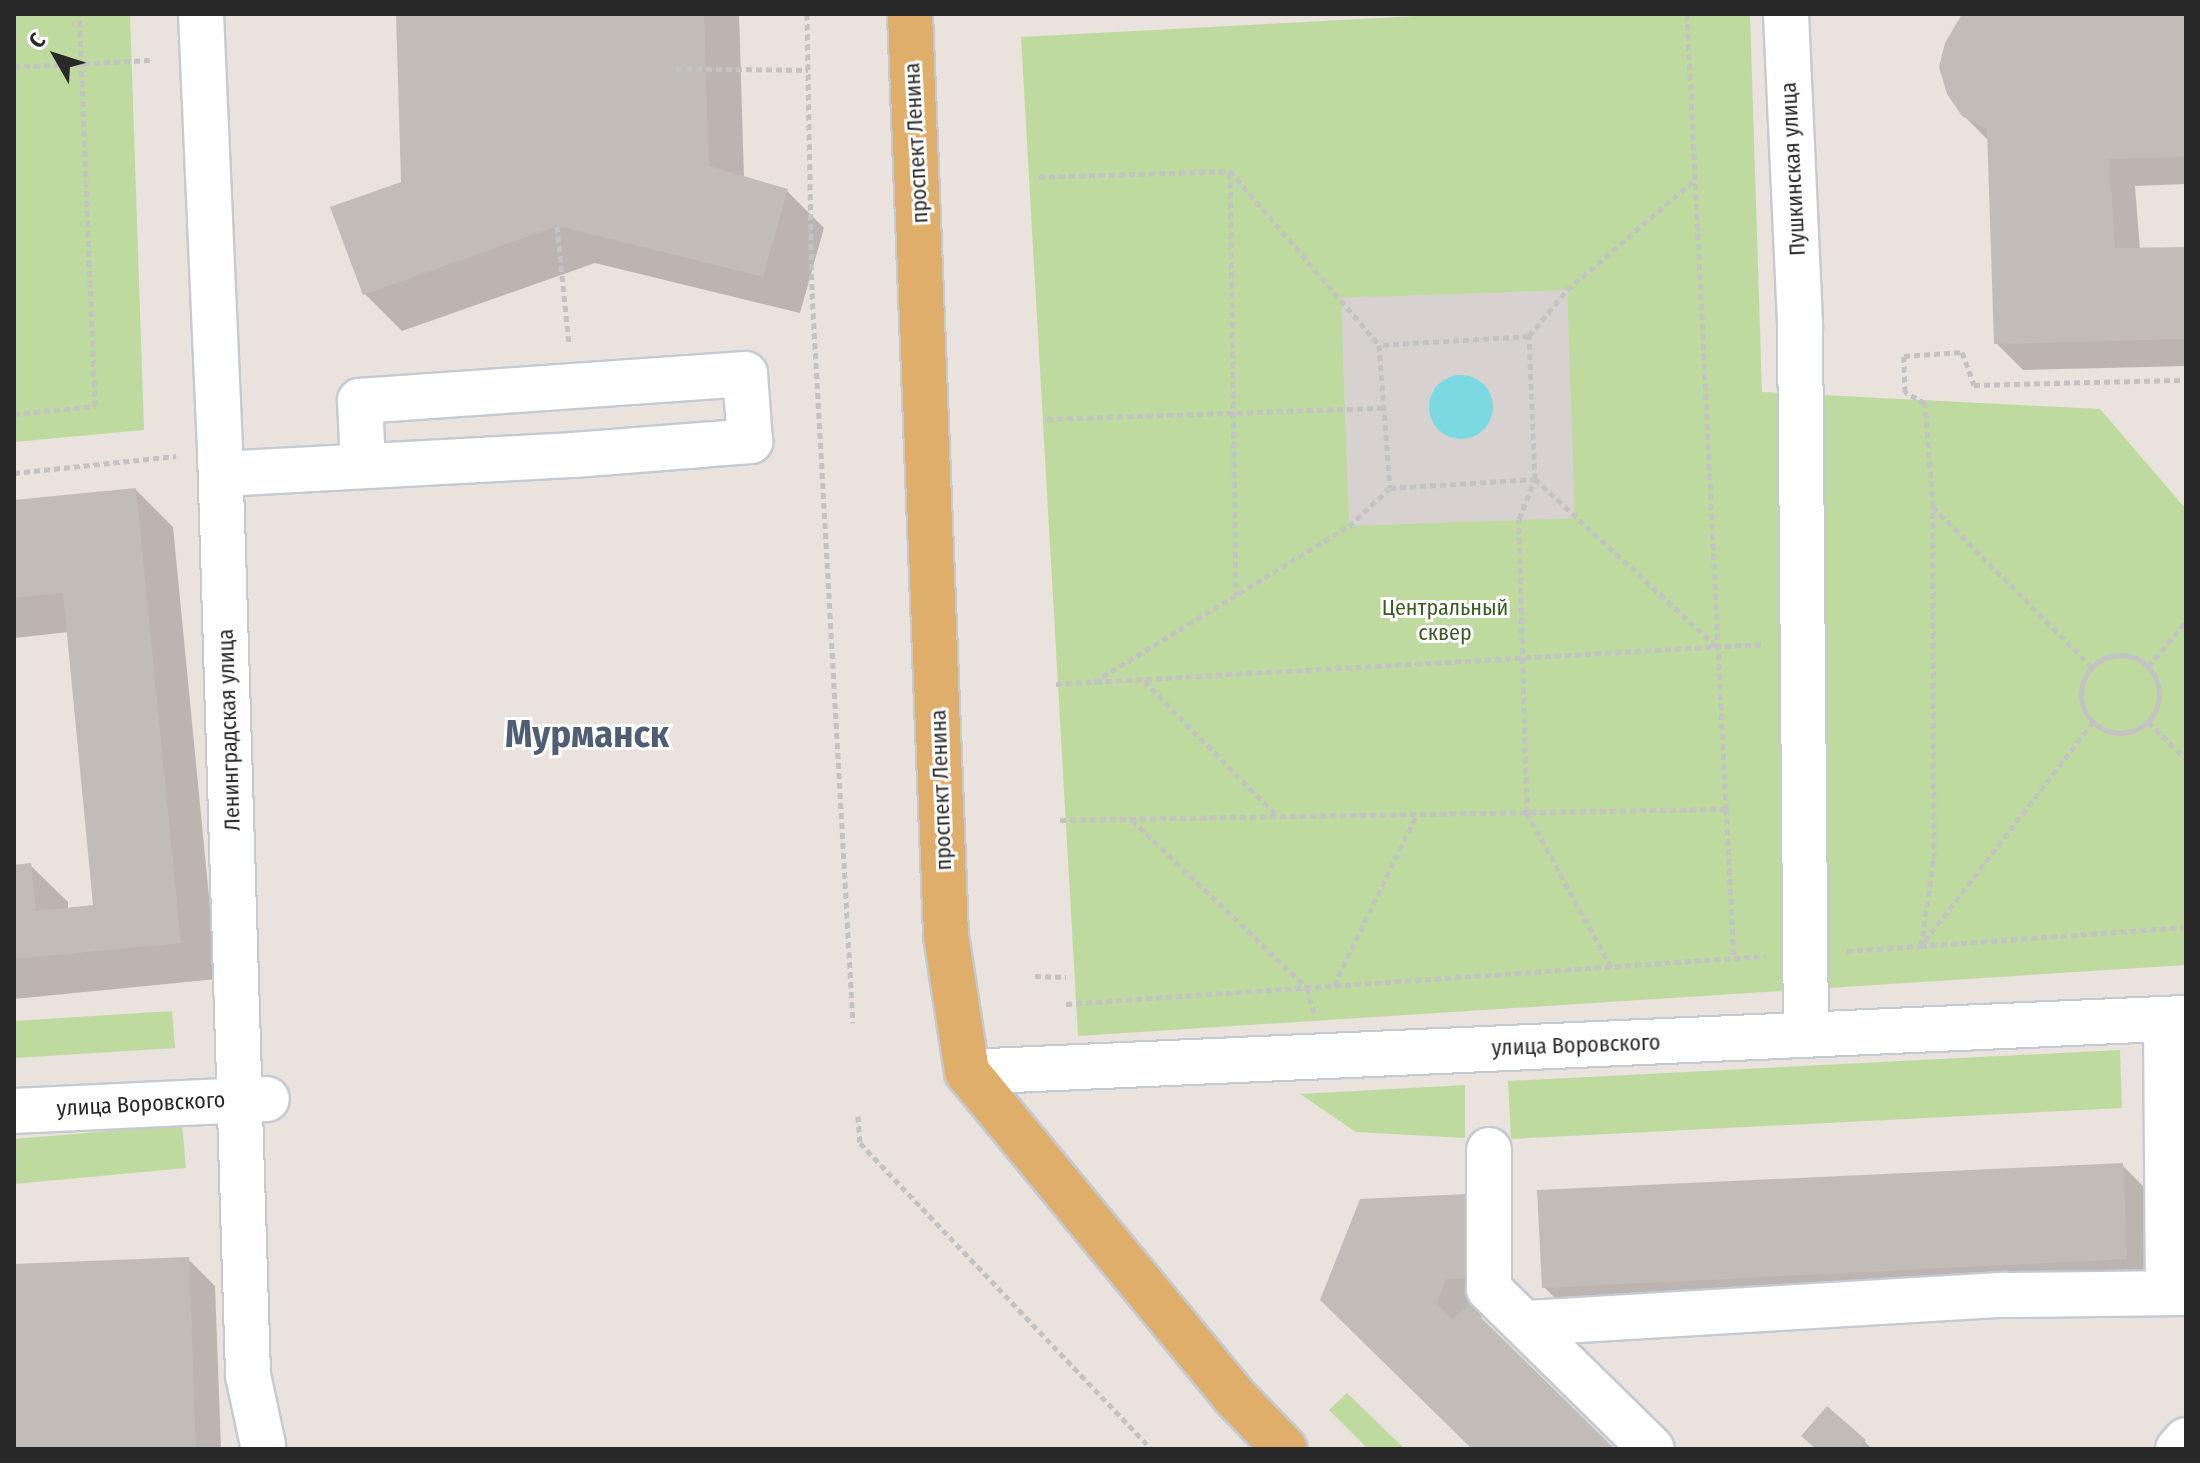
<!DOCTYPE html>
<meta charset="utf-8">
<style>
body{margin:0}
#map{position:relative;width:2200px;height:1463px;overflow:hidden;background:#eae2dd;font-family:"Fira Sans Condensed",sans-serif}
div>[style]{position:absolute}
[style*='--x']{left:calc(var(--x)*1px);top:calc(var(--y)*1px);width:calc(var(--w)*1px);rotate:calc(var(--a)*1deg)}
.green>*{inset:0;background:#bfda9f}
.plaza>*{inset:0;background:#d7d2cf}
.water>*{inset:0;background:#7bdae1}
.round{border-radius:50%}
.shadow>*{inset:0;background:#0003}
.building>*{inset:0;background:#c2bcb9}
.path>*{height:5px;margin-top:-2.5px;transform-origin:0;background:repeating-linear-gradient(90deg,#c3c3c3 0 6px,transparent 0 10px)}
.path>.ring{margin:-2.5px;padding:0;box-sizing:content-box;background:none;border:5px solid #c3c3c3;border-radius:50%}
.roads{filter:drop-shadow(2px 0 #c4cad1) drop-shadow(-2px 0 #c4cad1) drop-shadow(0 2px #c4cad1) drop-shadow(0 -2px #c4cad1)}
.minor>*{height:44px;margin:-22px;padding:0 22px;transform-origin:22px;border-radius:22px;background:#fff}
.major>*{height:44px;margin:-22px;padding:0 22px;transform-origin:22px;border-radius:22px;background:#e0ae6b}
span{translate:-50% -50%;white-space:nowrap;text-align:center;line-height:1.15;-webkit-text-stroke:6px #fff;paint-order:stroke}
.street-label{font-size:22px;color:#292929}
.park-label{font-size:22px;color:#3a5e22}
.town-label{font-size:38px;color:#4f5d75;font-weight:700}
.frame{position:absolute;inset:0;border:16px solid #292929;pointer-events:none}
.north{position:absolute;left:16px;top:16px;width:80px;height:80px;-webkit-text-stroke:6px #fff;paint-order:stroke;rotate:309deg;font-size:22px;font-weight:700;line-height:32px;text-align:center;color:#292929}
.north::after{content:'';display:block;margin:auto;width:28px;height:36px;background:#292929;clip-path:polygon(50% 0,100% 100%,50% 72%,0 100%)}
</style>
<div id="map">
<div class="green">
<div style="clip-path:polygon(14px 14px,130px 14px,144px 430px,14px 442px)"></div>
<div style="clip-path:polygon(1455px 14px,1750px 14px,1762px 392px,2100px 409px,2186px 509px,2186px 965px,1078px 1036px,1021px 37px)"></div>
<div style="clip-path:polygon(172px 1011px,175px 1048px,14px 1058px,14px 1021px)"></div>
<div style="clip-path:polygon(2120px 1050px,2122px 1108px,1511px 1139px,1508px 1081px)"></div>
<div style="clip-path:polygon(1465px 1085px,1465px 1138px,1356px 1132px,1300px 1094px)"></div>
<div style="clip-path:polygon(182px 1125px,186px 1168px,14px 1184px,14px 1139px)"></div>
<div style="clip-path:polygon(1347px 1393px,1405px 1449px,1368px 1449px,1329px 1410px)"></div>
</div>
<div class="plaza">
<div style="clip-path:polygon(1567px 290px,1575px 518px,1349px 526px,1341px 298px)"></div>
</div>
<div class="water">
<div class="round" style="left:1429px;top:375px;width:64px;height:64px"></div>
</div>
<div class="shadow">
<div style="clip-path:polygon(398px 14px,739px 14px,744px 178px,787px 191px,824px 228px,800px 313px,595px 263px,402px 331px,365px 294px,403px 183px)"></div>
<div style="clip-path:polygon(1965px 14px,2186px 14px,2186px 184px,2135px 186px,2140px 250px,2186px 249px,2186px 366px,2023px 370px,1996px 343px,1989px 141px,1963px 115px)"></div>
<div style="clip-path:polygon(136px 490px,173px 527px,217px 979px,14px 999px,14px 867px,30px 865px,68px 902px,68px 910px,95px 907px,69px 632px,14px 638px,14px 502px)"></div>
<div style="clip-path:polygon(2122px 1165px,2159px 1202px,2163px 1296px,1581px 1324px,1544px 1287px)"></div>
<div style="clip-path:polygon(1466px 1196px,1509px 1315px,1482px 1315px,1481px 1320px,1611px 1449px,1473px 1449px,1359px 1337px)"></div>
<div style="clip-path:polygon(188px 1259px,215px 1286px,221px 1449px,14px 1449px,14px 1266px)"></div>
<div style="clip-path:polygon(1827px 1409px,1865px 1442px,1872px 1449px,1817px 1449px)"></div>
</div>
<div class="building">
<div style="clip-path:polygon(396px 14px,704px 14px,709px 166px,788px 189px,763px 277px,557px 226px,363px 295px,330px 207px,401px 182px)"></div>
<div style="clip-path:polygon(1962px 14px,2186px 14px,2186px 157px,2109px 159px,2115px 248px,2186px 247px,2186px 339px,1994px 344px,1987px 129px,1962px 116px,1947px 94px,1939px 67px,1945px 43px)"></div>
<div style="clip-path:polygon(136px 488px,181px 943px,14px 959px,14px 865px,31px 863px,36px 911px,93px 905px,63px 593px,14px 598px,14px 500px)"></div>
<div style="clip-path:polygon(2123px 1163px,2127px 1259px,1542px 1288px,1537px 1190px)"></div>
<div style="clip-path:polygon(1467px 1194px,1473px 1278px,1446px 1279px,1437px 1304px,1453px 1319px,1468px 1305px,1615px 1449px,1472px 1449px,1320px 1300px,1360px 1199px)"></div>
<div style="clip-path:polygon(189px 1257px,196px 1449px,14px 1449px,14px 1264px)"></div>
<div style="clip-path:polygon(1827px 1406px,1866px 1440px,1858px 1449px,1816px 1449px,1801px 1436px)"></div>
</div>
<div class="path">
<div style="--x:807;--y:14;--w:279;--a:89"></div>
<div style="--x:812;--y:293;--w:731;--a:86.79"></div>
<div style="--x:1687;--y:14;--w:796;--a:87.19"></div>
<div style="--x:14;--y:67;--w:136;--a:-2.9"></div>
<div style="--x:676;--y:68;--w:132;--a:0.9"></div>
<div style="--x:1230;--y:172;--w:423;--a:89.2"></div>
<div style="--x:1039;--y:177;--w:191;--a:-1.8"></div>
<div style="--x:1230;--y:171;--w:229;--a:49.4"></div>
<div style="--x:1379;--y:345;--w:143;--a:85.6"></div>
<div style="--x:1390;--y:488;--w:145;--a:-3.6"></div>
<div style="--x:1535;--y:479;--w:143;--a:-92.4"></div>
<div style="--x:1529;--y:336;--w:150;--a:176.6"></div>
<div style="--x:557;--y:226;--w:120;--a:84.2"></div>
<div style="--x:1529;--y:336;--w:60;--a:-50.4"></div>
<div style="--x:1567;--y:290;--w:165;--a:-40.8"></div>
<div style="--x:14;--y:414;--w:81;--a:-5.6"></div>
<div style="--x:95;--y:406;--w:392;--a:-92.3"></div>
<div style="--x:1047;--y:419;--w:337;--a:-1.9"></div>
<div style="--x:14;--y:473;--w:163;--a:-6"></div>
<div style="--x:1933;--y:507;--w:226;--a:45.2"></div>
<div class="ring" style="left:2081px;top:655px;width:73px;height:73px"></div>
<div style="--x:2148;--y:666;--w:58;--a:-49.2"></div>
<div style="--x:1144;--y:681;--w:190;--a:45.4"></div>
<div style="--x:1094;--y:682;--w:299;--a:-31.5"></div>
<div style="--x:1349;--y:526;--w:54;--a:-42.8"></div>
<div style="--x:1056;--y:684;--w:707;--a:-3.24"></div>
<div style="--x:2093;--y:722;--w:282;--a:127.5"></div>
<div style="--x:1921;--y:946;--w:266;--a:-4.1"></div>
<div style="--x:2148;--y:722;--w:53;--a:44.2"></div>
<div style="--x:1060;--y:820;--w:666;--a:-0.95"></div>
<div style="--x:1726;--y:809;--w:150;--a:86.9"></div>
<div style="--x:1132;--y:820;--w:243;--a:43.8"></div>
<div style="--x:1307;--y:988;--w:26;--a:74"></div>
<div style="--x:1847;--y:951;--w:74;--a:-3.9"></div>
<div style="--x:1921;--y:946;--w:89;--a:-81.6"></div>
<div style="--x:1934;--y:858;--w:351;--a:-90.2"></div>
<div style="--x:1933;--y:507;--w:104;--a:-94.4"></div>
<div style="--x:1925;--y:403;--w:23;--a:-151"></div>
<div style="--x:1905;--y:392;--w:36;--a:-92"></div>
<div style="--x:1904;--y:356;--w:58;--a:-3.9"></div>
<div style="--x:1962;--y:352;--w:35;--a:70"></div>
<div style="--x:1974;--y:385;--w:212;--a:-1.4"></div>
<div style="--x:1611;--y:967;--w:175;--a:-118.6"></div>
<div style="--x:1527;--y:813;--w:294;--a:-91.6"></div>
<div style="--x:1519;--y:519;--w:43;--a:-68.2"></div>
<div style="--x:1535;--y:479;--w:248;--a:42.7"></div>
<div style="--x:1035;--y:976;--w:31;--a:2"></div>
<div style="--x:1334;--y:985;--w:190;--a:-64.1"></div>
<div style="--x:1066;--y:1004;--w:701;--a:-3.93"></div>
<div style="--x:858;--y:1116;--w:27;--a:86"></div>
<div style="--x:860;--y:1143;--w:422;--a:46.4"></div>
</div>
<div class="roads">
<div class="minor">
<div style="--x:201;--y:14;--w:438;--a:87.5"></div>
<div style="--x:220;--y:452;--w:923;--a:88.26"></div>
<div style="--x:248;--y:1375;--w:72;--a:77.9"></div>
<div style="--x:1786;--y:14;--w:311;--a:87.4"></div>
<div style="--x:1800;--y:325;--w:710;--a:89.52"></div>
<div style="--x:221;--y:474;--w:354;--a:-3.1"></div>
<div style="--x:574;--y:455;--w:177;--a:-4.5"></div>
<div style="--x:750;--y:441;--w:67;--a:-94.3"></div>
<div style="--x:745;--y:374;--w:386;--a:176"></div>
<div style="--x:360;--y:401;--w:64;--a:87.3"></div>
<div style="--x:2166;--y:1019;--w:274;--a:89.6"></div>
<div style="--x:967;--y:1072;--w:1220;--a:-2.54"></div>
<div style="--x:14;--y:1111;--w:253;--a:-2.7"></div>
<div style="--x:1489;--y:1150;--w:139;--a:90"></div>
<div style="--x:1489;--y:1289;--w:228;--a:44.5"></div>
<div style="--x:1528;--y:1323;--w:478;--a:-3.4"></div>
<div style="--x:2005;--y:1295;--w:181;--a:-0.6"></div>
<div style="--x:2178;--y:1449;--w:12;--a:-48"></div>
</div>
<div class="major">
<div style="--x:910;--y:14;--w:923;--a:87.76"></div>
<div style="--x:946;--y:936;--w:138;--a:81.2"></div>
<div style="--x:967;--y:1072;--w:417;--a:50.5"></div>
<div style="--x:1232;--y:1394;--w:76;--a:46.1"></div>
</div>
</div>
<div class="street-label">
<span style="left:916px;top:143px;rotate:-93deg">проспект Ленина</span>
<span style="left:1793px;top:169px;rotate:-93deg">Пушкинская улица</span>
<span style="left:229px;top:730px;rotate:-92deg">Ленинградская улица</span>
<span style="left:941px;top:790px;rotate:-92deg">проспект Ленина</span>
<span style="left:1576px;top:1045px;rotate:-2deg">улица Воровского</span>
<span style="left:141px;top:1104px;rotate:-3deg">улица Воровского</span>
</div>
<div class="park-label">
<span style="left:1445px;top:620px">Центральный<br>сквер</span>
</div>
<div class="town-label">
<span style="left:587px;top:735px">Мурманск</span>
</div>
<div class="frame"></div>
<div class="north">С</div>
</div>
